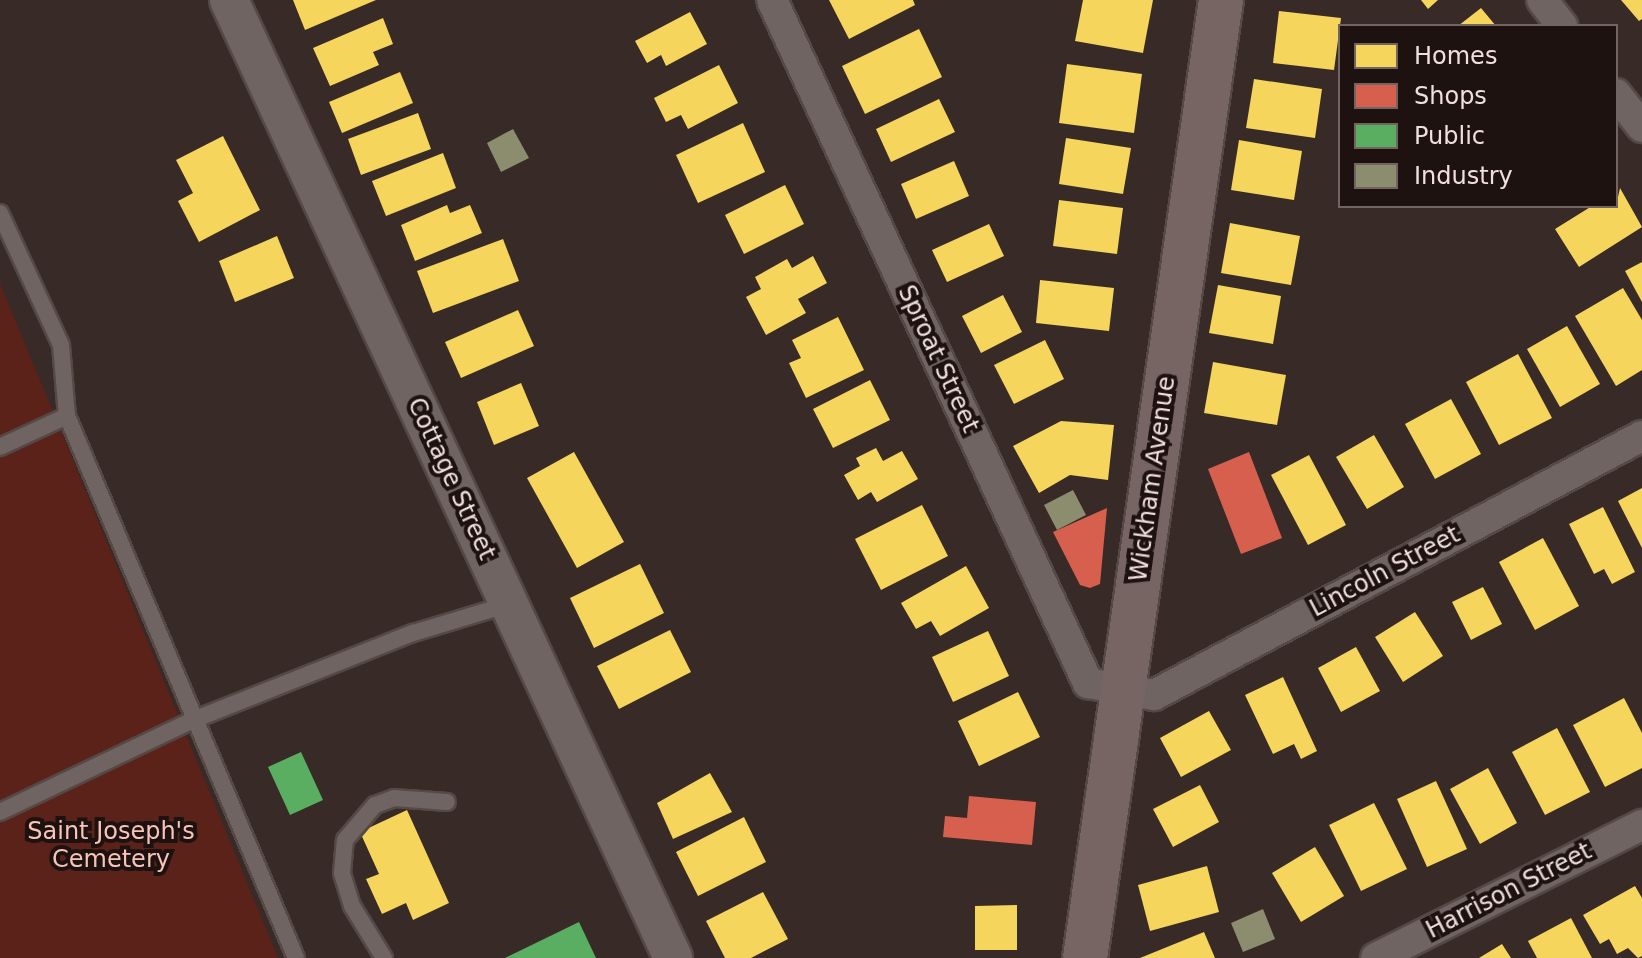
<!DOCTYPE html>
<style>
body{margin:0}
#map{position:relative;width:1642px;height:958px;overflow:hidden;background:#382a27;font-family:"DejaVu Sans",sans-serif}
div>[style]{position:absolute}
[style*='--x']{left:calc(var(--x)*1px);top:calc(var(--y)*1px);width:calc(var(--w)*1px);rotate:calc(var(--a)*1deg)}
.green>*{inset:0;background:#5a2218}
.homes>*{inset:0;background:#f6d55c}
.shops>*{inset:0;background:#d6604d}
.public>*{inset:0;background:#5aae61}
.industry>*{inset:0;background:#8c8c6e}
.roads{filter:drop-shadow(2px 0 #554845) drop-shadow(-2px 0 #554845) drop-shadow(0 2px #554845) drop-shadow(0 -2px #554845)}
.service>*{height:16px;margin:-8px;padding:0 8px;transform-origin:8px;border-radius:8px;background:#6f6462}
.minor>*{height:30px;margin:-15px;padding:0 15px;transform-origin:15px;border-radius:15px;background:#6f6462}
.tertiary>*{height:38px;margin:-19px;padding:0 19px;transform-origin:19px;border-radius:19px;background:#6f6462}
.primary>*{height:44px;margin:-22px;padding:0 22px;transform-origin:22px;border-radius:22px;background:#766562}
span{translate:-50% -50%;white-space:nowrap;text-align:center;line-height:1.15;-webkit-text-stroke:8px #1d1210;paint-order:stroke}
.street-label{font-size:24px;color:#f0dfdb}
.park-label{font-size:24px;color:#f8c3b8}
.legend{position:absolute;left:1338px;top:24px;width:280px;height:184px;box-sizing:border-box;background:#1d1210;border:2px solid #716461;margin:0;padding:10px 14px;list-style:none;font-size:24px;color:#f0dfdb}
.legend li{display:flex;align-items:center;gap:16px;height:40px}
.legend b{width:40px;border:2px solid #716461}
</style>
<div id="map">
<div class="green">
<div style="clip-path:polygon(0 283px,278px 958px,0 958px)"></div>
</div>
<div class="homes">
<div style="clip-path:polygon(293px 0,376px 0,305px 30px)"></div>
<div style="clip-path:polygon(829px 0,913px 0,915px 5px,849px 39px)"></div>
<div style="clip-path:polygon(1083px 0,1153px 0,1143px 53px,1075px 41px)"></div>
<div style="clip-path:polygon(1421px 0,1438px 0,1428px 9px)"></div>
<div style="clip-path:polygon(1621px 0,1642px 0,1642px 19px,1639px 21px)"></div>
<div style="clip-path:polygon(1481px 8px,1496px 26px,1458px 26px)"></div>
<div style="clip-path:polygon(1279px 11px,1341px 18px,1334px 70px,1273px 63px)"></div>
<div style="clip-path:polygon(690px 12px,707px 44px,666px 66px,661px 55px,647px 63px,635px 41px)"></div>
<div style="clip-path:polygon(383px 18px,393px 44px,373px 52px,379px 65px,330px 86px,313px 48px)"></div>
<div style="clip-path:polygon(919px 29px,942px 77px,865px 114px,842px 66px)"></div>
<div style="clip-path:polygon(1067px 64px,1142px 74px,1134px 133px,1059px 123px)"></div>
<div style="clip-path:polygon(719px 65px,738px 103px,688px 129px,681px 115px,666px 122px,654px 98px)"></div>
<div style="clip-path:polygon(400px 72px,413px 103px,342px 133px,329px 102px)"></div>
<div style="clip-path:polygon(1254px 79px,1322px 89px,1315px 138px,1246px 128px)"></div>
<div style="clip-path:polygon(939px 99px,955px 132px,891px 162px,876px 129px)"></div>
<div style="clip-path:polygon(418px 113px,431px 149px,361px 175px,348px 139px)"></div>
<div style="clip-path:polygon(743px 123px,765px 172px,698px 203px,676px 155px)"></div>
<div style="clip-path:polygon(223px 136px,260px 210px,199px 242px,178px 201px,193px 193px,176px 160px)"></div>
<div style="clip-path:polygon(1066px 138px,1131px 148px,1123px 194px,1059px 184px)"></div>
<div style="clip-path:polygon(1239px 140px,1302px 151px,1294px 200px,1231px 190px)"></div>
<div style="clip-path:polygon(443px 153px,456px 188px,386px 216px,372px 181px)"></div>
<div style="clip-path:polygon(954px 161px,969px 196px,916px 219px,901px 184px)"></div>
<div style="clip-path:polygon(785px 185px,804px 224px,744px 254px,725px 215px)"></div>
<div style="clip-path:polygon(1620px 188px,1642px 227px,1579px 267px,1555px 229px,1592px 206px,1616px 206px)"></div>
<div style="clip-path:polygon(1059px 200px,1123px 208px,1117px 254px,1053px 246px)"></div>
<div style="clip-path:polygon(447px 205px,450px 213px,470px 205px,482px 233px,415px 261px,401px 225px)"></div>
<div style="clip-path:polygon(1230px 223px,1300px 236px,1291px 285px,1221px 273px)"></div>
<div style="clip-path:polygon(989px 224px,1004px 256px,947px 282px,932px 250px)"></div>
<div style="clip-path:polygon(277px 236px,294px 278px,235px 302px,219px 261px)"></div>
<div style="clip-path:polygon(503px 239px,519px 281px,433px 313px,417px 271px)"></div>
<div style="clip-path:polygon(813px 256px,827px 283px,798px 299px,806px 313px,766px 335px,746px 297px,761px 289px,755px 277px,787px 259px,792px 268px)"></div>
<div style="clip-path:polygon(1642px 262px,1642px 302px,1625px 271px)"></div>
<div style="clip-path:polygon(1040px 280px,1114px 288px,1109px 331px,1036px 323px)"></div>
<div style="clip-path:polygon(1218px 285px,1281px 296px,1273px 344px,1209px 333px)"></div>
<div style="clip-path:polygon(1623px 288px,1642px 320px,1642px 370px,1616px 386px,1575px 316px)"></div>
<div style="clip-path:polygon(1003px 295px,1022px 332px,981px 353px,962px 316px)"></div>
<div style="clip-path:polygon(518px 310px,534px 346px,461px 378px,445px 342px)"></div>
<div style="clip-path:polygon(838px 317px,864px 370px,806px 398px,789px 363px,801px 358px,792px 340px)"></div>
<div style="clip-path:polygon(1567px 326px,1600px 384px,1560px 407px,1527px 349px)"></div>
<div style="clip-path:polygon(1045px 340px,1064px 379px,1014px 404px,994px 365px)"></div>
<div style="clip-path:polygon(1518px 354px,1552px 418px,1499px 445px,1466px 382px)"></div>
<div style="clip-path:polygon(1213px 362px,1286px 375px,1277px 425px,1204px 413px)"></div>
<div style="clip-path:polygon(870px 380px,890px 420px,833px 448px,813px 409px)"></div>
<div style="clip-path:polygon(521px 383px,539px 426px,494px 445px,477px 402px)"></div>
<div style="clip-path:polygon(1451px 399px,1481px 454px,1435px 479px,1405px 424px)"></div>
<div style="clip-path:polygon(1061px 421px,1114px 425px,1108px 480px,1070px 475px,1039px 493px,1013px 446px)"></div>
<div style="clip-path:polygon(1374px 435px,1404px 487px,1367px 509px,1336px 457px)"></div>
<div style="clip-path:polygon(876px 448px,883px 461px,902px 451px,918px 479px,877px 502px,871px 492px,858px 500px,844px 475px,860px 466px,856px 458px)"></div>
<div style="clip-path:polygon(574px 452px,624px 542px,577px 568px,527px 478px)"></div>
<div style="clip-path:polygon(1309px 455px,1346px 525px,1308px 545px,1271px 475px)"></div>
<div style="clip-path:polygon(1642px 488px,1642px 548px,1618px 501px)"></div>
<div style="clip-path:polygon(922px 505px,948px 556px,881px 590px,855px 539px)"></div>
<div style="clip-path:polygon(1603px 507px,1635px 572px,1612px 584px,1604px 569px,1594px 574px,1569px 524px)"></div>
<div style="clip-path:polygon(1543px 538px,1579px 606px,1535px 630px,1499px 562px)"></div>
<div style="clip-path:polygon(640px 564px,664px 613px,594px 648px,570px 598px)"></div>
<div style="clip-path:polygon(966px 566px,989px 608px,940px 636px,931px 621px,916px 629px,901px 603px)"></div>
<div style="clip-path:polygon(1483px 587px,1502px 624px,1471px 640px,1452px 602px)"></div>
<div style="clip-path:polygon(1415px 612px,1443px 656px,1403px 682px,1375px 637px)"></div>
<div style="clip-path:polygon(670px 630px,691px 672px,619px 709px,597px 666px)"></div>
<div style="clip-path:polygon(988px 631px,1009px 676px,953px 702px,932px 657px)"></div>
<div style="clip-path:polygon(1356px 647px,1380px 691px,1341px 712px,1318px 668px)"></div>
<div style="clip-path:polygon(1283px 677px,1317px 751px,1301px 759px,1294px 744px,1273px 754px,1245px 695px)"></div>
<div style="clip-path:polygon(1018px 692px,1040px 737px,979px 766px,958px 721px)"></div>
<div style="clip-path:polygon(1624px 698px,1642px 733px,1642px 768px,1605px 787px,1573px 725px)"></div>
<div style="clip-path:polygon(1209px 711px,1231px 750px,1181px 777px,1160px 738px)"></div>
<div style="clip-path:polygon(1557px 728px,1590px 792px,1545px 815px,1512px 752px)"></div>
<div style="clip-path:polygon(1488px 768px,1517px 823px,1480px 844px,1450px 789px)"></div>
<div style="clip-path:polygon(710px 773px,732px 812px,673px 839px,657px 803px)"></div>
<div style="clip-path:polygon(1436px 781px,1467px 849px,1427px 867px,1397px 799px)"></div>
<div style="clip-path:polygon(1200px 785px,1219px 822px,1173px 847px,1153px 809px)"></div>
<div style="clip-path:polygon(1374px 803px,1407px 869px,1361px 891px,1329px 825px)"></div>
<div style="clip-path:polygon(407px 810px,449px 903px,413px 920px,406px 903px,382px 914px,366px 879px,379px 874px,360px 832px)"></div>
<div style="clip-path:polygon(744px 817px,766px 862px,698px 896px,676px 852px)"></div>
<div style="clip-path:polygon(1315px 847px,1344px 896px,1301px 922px,1272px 873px)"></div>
<div style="clip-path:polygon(1207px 866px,1219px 912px,1150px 931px,1138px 885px)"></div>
<div style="clip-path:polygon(1635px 886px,1642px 898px,1642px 956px,1638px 958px,1628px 948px,1617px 954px,1609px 939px,1600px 944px,1583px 915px)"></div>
<div style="clip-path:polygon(763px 892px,788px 939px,751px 958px,725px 958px,706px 921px)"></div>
<div style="clip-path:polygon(1017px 905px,1017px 950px,975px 950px,975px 906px)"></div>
<div style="clip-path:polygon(1571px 918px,1592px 958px,1537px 958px,1528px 941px)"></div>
<div style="clip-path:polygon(1204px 932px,1215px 958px,1140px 958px)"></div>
<div style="clip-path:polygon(1502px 944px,1511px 958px,1479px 958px)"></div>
</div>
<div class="shops">
<div style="clip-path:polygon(1249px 452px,1282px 538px,1241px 554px,1208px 469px)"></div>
<div style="clip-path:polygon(1107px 508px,1100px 584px,1090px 588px,1080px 585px,1053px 532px)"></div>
<div style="clip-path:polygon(969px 796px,1036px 802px,1032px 845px,943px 837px,945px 816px,967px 818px)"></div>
</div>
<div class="public">
<div style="clip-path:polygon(301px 752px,323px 800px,290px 815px,268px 767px)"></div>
<div style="clip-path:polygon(579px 922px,596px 958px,505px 958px)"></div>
</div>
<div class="industry">
<div style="clip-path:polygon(513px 129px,529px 158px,501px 172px,487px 143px)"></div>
<div style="clip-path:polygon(1073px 490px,1086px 515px,1057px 530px,1044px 505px)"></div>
<div style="clip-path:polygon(1263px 909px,1275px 939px,1243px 952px,1231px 923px)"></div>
</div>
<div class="roads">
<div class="service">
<div style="--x:0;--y:213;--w:145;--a:65.2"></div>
<div style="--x:61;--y:345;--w:71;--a:85.2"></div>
<div style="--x:67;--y:416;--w:588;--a:67.1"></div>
<div style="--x:0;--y:447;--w:74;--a:-24.8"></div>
<div style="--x:0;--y:812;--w:214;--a:-25.5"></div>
<div style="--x:193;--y:720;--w:237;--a:-21.6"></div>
<div style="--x:413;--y:633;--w:100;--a:-16.8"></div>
<div style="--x:384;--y:958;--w:61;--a:-121.6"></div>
<div style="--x:352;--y:906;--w:34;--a:-107"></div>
<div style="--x:342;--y:873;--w:33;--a:-85"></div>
<div style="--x:345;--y:840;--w:46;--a:-49.4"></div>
<div style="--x:375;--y:805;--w:20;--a:-20"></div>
<div style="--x:394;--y:798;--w:53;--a:4.3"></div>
</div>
<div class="minor">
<div style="--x:772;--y:0;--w:753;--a:65.17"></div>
<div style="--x:1088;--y:683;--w:67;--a:10.3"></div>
<div style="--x:1154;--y:695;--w:552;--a:-27.96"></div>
<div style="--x:1542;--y:0;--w:33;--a:52"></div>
<div style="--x:1616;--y:94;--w:42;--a:51.8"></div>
<div style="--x:1376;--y:958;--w:297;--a:-26.6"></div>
</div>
<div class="tertiary">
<div style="--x:229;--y:0;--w:1056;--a:65.13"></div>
</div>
<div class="primary">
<div style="--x:1085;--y:958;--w:968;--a:-81.92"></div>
</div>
</div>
<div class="street-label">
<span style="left:938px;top:359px;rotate:65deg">Sproat Street</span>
<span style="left:451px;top:479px;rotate:65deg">Cottage Street</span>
<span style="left:1153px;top:479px;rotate:-82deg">Wickham Avenue</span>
<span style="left:1385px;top:572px;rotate:-28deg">Lincoln Street</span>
<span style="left:1509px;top:891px;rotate:-27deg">Harrison Street</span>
</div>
<div class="park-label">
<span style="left:111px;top:846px">Saint Joseph's<br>Cemetery</span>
</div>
<ul class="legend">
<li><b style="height:22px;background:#f6d55c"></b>Homes</li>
<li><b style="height:22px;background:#d6604d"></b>Shops</li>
<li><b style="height:22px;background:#5aae61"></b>Public</li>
<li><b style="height:22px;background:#8c8c6e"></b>Industry</li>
</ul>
</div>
